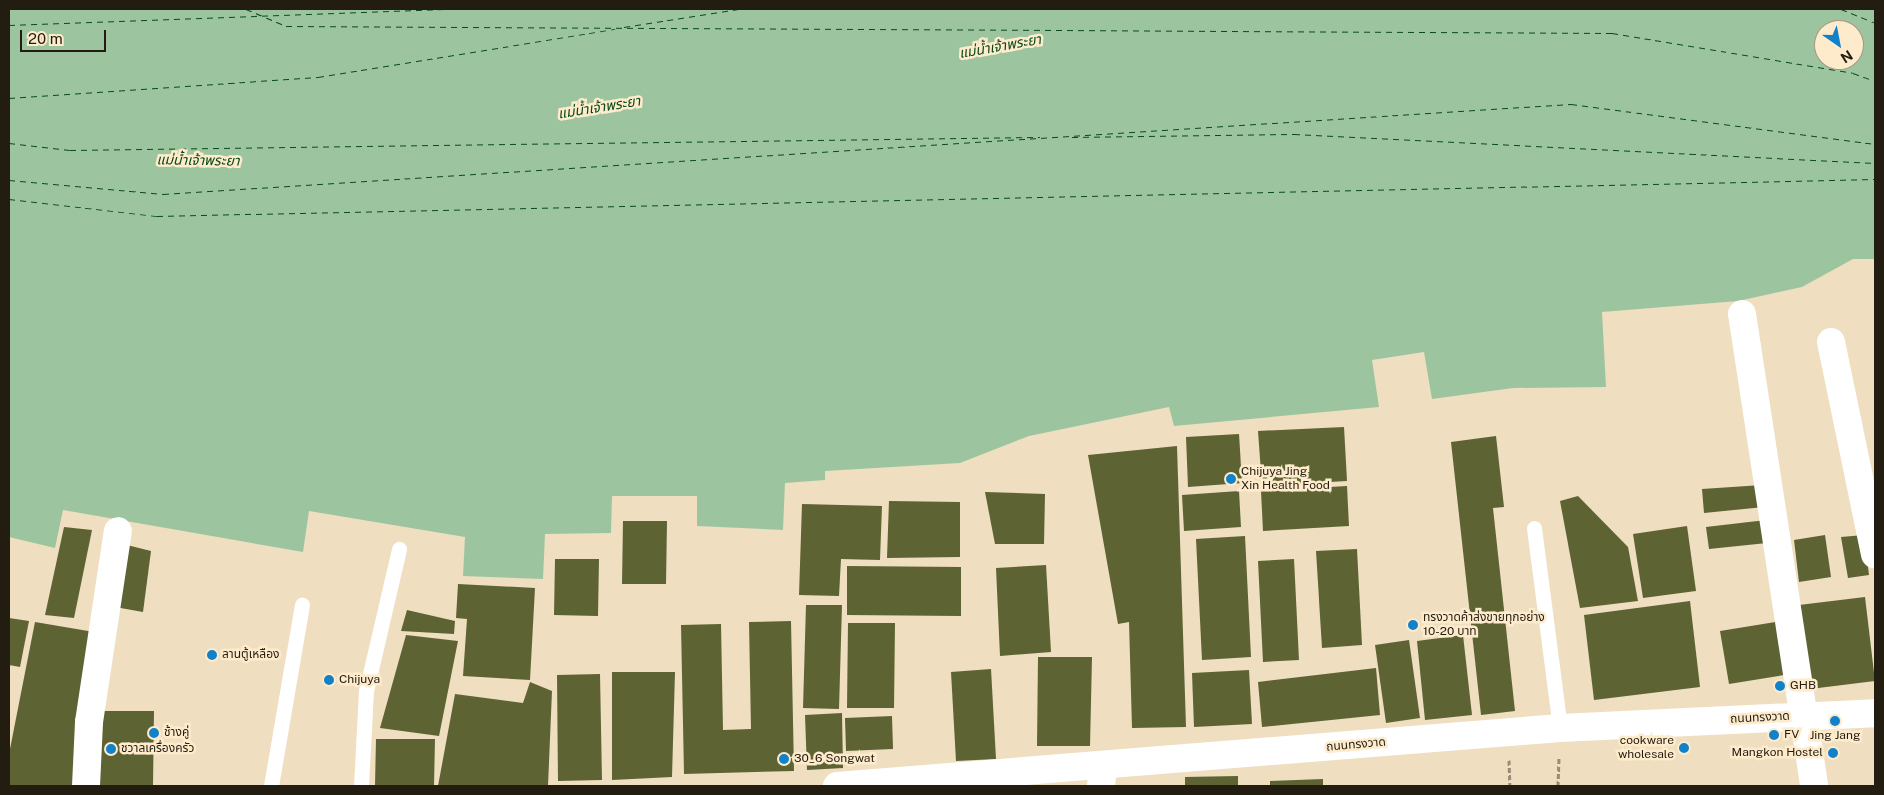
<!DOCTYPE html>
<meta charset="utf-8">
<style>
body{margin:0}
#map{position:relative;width:1884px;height:795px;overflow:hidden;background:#efdebf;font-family:"Public Sans","Noto Sans Thai",sans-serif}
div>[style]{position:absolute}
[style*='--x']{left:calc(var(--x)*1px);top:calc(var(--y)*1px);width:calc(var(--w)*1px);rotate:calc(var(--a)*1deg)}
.water>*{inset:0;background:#9cc59f}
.ferry>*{height:1px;margin-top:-0.5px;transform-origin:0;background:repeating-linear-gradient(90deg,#074919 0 6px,transparent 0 11px)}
.building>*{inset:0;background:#5d6333}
.path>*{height:3px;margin-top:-1.5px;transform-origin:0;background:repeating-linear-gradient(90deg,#998c76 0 5px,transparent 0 7.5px)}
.lane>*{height:15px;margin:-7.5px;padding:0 7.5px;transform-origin:7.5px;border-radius:7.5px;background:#fff}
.street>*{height:28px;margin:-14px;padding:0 14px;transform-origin:14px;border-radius:14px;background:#fff}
.secondary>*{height:28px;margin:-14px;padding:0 14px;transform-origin:14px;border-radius:14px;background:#fff}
.dots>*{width:14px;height:14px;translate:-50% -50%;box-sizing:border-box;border:2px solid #fdebcc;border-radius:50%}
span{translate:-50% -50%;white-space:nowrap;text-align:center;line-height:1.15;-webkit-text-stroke:5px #fdebcc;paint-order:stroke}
.poi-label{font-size:12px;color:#231c11}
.left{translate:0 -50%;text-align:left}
.right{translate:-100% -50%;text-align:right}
.street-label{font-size:12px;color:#231c11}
.water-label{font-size:14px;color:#074919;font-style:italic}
.frame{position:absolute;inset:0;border:10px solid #231c11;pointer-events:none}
.north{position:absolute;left:1814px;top:20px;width:50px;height:50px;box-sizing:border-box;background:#fdebcc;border:1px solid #a69881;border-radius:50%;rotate:147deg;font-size:14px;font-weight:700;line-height:20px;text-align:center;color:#231c11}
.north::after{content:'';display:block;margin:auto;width:18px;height:22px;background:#1181ca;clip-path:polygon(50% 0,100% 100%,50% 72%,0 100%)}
.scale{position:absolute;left:20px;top:30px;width:86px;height:22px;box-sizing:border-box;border:2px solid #231c11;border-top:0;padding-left:6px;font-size:15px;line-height:18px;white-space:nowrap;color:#231c11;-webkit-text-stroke:4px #fdebcc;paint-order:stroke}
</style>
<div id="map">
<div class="water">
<div style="clip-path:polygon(evenodd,9px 9px,1875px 9px,1875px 259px,1853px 259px,1802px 287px,1738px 301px,1602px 312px,1606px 387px,1513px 388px,1432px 399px,1424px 352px,1372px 360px,1379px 407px,1174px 426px,1169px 407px,1029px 436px,960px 463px,825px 471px,825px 480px,785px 483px,783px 530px,697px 526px,697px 496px,612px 496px,611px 533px,545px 534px,543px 579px,463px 576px,465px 537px,309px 511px,303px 552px,63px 510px,55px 548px,9px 537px,9px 9px,1824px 30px,1854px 30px,1854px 60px,1824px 60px,1824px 30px)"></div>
</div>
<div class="ferry">
<div style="--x:246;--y:9;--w:43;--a:23"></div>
<div style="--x:286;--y:26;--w:1326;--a:0.3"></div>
<div style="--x:1612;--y:33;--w:244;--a:9.4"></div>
<div style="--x:1853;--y:73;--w:23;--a:20"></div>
<div style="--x:1841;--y:9;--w:37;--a:22"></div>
<div style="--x:9;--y:25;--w:436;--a:-2.1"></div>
<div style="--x:624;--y:27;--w:116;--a:-8.9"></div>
<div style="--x:9;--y:98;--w:310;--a:-3.9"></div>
<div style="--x:318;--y:77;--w:301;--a:-9.2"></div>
<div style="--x:1072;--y:137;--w:222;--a:-0.8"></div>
<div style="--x:1294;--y:134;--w:582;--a:2.86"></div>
<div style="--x:9;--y:143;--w:61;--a:6.5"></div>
<div style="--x:70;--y:150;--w:970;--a:-0.77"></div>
<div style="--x:9;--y:180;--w:155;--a:5.2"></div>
<div style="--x:163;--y:194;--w:1411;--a:-3.66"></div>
<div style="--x:1571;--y:104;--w:307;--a:7.5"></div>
<div style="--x:9;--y:199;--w:149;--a:6.6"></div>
<div style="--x:157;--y:216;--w:1718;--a:-1.23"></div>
</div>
<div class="building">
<div style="clip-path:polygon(1344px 427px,1347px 481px,1262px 486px,1258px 431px)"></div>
<div style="clip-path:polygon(1239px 434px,1242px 483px,1188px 487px,1186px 437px)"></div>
<div style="clip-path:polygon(1496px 436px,1504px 507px,1493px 508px,1515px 711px,1481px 715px,1451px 442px)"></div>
<div style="clip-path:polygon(1177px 446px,1186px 727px,1132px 728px,1129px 622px,1118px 624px,1088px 455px)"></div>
<div style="clip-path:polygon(1762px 485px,1764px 507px,1704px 513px,1702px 489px)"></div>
<div style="clip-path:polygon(1347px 486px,1349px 526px,1263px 531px,1261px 491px)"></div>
<div style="clip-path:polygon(1239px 491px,1241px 527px,1184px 531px,1182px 495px)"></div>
<div style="clip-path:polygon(985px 492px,1045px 494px,1044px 544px,995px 544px)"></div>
<div style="clip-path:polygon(1578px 496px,1628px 547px,1638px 601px,1580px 608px,1560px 501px)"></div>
<div style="clip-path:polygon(889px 501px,960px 502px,960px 557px,887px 558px)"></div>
<div style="clip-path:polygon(802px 504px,882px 506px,880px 560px,841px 559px,839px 596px,799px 595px)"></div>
<div style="clip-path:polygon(1766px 520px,1767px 543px,1709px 549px,1706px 527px)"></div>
<div style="clip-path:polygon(623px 521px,667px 521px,666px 584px,622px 584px)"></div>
<div style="clip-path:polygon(1687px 526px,1696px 591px,1643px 598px,1633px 534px)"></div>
<div style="clip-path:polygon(64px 527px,92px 530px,74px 618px,45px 615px)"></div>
<div style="clip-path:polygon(1825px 535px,1831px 577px,1799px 582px,1794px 540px)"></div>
<div style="clip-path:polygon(1864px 535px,1869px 575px,1848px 578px,1841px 537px)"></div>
<div style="clip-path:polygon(1245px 536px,1251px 657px,1202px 660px,1196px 539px)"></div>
<div style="clip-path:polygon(123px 544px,151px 551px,143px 612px,115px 607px)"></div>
<div style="clip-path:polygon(1357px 549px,1362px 645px,1322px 648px,1316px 551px)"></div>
<div style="clip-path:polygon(555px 559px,599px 559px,598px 616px,554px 615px)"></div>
<div style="clip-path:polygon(1294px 559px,1299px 660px,1263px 662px,1258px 561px)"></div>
<div style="clip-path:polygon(1046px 565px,1051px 652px,1000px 656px,996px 568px)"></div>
<div style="clip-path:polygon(847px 566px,961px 567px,961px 616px,847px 615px)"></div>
<div style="clip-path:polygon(458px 584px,535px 588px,530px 680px,463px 676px,467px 619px,456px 618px)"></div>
<div style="clip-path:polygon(1865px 597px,1875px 681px,1810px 689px,1799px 605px)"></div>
<div style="clip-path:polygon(1690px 601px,1700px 687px,1594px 700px,1584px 615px)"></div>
<div style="clip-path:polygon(806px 605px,842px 605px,839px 709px,803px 708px)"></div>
<div style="clip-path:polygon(407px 610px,455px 621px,454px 634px,401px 631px)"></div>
<div style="clip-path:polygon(9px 618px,29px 621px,20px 667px,9px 665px)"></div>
<div style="clip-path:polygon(1787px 620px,1796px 673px,1729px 684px,1720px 631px)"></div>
<div style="clip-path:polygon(791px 621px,794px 771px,684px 774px,681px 625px,721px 624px,723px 730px,751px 729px,749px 622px)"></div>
<div style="clip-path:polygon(35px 622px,100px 633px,78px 786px,9px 786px,9px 754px)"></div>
<div style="clip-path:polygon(848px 623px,895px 623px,894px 708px,847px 708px)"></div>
<div style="clip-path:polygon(406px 635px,458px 641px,439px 736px,380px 728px)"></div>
<div style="clip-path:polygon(1463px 635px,1472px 715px,1425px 720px,1417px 641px)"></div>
<div style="clip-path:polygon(1409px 640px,1420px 718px,1386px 723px,1375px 645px)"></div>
<div style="clip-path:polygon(1038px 657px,1092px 657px,1090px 746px,1037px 746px)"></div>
<div style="clip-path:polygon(1376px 668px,1380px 715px,1262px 727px,1258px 682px)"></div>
<div style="clip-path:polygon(991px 669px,996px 759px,956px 761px,951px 672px)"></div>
<div style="clip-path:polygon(1249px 670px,1252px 724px,1194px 727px,1192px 673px)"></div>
<div style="clip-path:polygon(612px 672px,675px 672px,672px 777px,612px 780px)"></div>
<div style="clip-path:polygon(600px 674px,602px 780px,558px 781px,557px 675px)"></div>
<div style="clip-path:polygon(530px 682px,552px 691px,548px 786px,438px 786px,455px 694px,523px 703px)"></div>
<div style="clip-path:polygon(93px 711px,154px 711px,153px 786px,92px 786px)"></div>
<div style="clip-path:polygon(842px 713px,843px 768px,807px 770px,805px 715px)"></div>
<div style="clip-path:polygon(892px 716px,893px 749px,846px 751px,845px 718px)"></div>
<div style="clip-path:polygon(376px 739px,435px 739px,434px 786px,375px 786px)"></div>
<div style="clip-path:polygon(1238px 776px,1238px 786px,1185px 786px,1185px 777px)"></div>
<div style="clip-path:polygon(1323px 779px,1323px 786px,1270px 786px,1270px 781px)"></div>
</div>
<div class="path">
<div style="--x:1509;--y:760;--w:26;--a:88"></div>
<div style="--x:1558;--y:786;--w:29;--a:-88"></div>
</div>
<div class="lane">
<div style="--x:1534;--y:528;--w:202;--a:82.6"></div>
<div style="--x:271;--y:786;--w:184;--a:-80.3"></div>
<div style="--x:361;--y:786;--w:95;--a:-87"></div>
<div style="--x:366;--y:691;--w:146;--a:-76.9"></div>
</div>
<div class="street">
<div style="--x:1742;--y:314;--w:477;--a:81.3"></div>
<div style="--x:1831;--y:342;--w:217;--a:78.3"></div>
<div style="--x:86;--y:786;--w:64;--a:-87.3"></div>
<div style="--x:89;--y:722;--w:193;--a:-81.4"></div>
<div style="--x:1101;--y:786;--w:20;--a:-84"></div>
</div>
<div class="secondary">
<div style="--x:837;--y:786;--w:725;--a:-4.59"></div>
<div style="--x:1560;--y:728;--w:315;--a:-2.7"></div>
</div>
<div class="dots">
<div style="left:1231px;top:479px;background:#1181ca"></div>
<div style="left:1413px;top:625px;background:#1181ca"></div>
<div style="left:212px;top:655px;background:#1181ca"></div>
<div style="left:329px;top:680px;background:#1181ca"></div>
<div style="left:1780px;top:686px;background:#1181ca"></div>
<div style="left:1835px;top:721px;background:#1181ca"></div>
<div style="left:154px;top:733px;background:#1181ca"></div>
<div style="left:1774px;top:735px;background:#1181ca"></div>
<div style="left:1684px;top:748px;background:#1181ca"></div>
<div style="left:111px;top:749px;background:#1181ca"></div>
<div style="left:1833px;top:753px;background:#1181ca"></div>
<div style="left:784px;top:759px;background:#1181ca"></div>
</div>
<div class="poi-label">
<span class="left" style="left:1241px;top:479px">Chijuya Jing<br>Xin Health Food</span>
<span class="left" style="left:1423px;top:625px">ทรงวาดค้าส่งขายทุกอย่าง<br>10-20 บาท</span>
<span class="left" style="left:222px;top:655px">ลานตู้เหลือง</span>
<span class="left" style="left:339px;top:680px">Chijuya</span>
<span class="left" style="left:1790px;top:686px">GHB</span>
<span class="left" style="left:164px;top:733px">ช้างคู่</span>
<span class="left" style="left:1784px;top:735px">FV</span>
<span style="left:1835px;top:736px">Jing Jang</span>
<span class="right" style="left:1674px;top:748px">cookware<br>wholesale</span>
<span class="left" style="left:121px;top:749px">ชวาลเครื่องครัว</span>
<span class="right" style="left:1823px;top:753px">Mangkon Hostel</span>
<span class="left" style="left:794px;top:759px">30_6 Songwat</span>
</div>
<div class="street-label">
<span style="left:1760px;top:718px;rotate:-3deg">ถนนทรงวาด</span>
<span style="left:1356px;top:745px;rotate:-5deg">ถนนทรงวาด</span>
</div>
<div class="water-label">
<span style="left:1000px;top:46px;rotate:-10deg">แม่น้ำเจ้าพระยา</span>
<span style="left:599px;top:107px;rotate:-9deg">แม่น้ำเจ้าพระยา</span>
<span style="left:198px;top:160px;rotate:1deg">แม่น้ำเจ้าพระยา</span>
</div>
<div class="frame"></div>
<div class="north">N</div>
<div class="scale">20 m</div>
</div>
